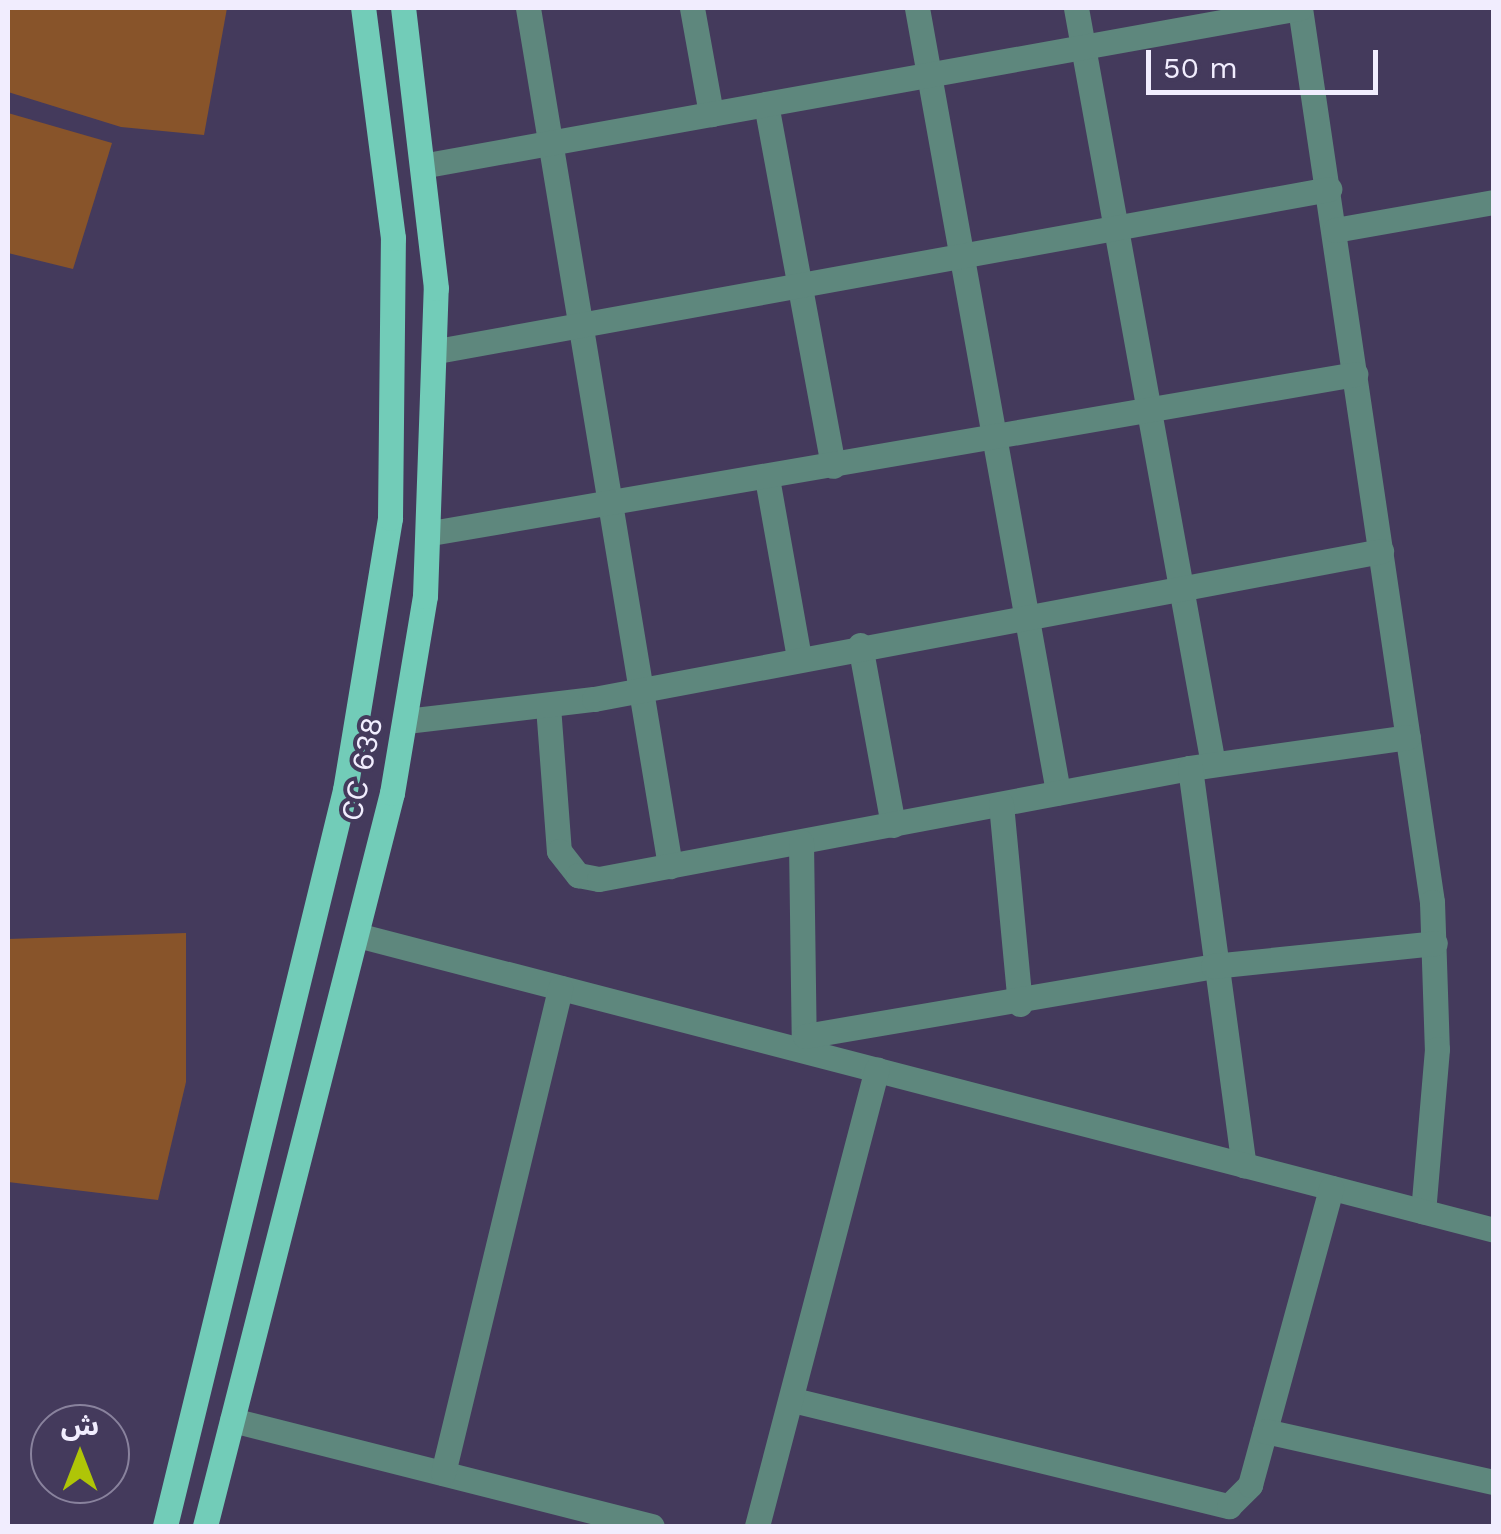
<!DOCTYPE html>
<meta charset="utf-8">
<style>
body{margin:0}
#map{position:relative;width:1501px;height:1534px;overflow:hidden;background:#443a5c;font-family:"Work Sans","Noto Sans Arabic",sans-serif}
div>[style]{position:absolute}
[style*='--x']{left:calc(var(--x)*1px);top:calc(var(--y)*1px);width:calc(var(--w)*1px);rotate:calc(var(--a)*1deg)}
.green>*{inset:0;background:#88542a}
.minor>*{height:25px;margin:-12.5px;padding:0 12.5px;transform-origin:12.5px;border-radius:12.5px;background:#5e877d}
.major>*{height:25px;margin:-12.5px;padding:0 12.5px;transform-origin:12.5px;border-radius:12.5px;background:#72ccb8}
span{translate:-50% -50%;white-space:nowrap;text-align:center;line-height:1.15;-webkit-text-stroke:8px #443a5c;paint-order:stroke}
.street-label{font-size:30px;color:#f1edfe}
.frame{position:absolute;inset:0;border:10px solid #f1edfe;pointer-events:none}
.north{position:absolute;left:30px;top:1404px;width:100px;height:100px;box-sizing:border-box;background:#443a5c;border:2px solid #89829d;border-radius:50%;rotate:0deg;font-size:28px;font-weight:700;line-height:40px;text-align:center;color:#f1edfe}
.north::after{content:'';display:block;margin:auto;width:35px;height:45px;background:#afc507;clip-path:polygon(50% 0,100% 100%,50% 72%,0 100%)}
.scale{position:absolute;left:1146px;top:50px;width:232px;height:45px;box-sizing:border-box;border:5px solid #f1edfe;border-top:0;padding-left:12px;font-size:30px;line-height:35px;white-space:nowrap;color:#f1edfe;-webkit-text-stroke:8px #443a5c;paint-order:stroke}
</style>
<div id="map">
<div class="green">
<div style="clip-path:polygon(8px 8px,227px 8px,204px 135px,121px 127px,8px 92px)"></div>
<div style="clip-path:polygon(8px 113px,112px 143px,73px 269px,8px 253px)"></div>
<div style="clip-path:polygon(186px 933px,186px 1082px,158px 1200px,8px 1182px,8px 939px)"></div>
</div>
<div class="minor">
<div style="--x:528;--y:8;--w:870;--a:80.6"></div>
<div style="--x:692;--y:8;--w:108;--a:79.8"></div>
<div style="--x:917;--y:8;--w:797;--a:79.8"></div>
<div style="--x:1076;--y:8;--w:768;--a:79.73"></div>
<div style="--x:1300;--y:8;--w:904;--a:81.6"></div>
<div style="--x:1432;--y:902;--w:147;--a:88.1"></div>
<div style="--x:1437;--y:1049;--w:163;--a:94.9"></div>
<div style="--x:766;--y:104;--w:368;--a:79.5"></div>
<div style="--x:427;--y:165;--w:887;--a:-10.2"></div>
<div style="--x:1335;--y:230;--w:161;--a:-10"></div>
<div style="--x:437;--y:351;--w:907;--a:-10.29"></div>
<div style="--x:767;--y:478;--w:183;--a:79.9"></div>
<div style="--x:431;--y:533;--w:938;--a:-9.76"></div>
<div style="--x:860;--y:645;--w:183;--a:79.6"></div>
<div style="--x:548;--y:706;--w:145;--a:85.7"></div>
<div style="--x:559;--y:851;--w:31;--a:52"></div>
<div style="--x:578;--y:875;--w:21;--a:11"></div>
<div style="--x:599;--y:879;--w:601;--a:-10.64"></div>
<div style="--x:1190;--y:768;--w:220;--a:-8.1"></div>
<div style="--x:406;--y:721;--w:189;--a:-6.7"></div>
<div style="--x:594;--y:699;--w:801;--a:-10.65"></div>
<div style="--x:1190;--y:768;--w:401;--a:82.3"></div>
<div style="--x:1001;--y:804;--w:201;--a:84.6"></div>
<div style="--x:801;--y:842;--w:208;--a:89.2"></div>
<div style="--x:357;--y:935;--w:1175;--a:14.54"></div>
<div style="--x:805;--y:1036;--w:414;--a:-9.7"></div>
<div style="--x:1213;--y:966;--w:223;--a:-5.9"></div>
<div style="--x:793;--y:1400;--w:449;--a:13.7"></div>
<div style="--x:1229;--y:1506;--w:30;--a:-45"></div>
<div style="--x:1250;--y:1485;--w:308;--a:-74.7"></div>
<div style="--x:232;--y:1420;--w:433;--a:14.2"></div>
<div style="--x:1265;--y:1431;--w:235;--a:12.6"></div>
<div style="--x:443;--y:1473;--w:499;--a:-76.4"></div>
<div style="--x:757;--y:1526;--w:472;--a:-75.3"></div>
</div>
<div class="major">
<div style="--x:165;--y:1526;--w:758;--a:-76.26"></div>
<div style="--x:345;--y:790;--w:276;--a:-80.6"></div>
<div style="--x:390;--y:518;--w:280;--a:-89.4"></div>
<div style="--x:393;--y:238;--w:232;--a:-97.4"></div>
<div style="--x:205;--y:1526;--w:756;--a:-75.69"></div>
<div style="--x:392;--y:793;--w:200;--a:-80.5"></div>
<div style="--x:425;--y:596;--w:308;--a:-88"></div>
<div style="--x:436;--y:288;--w:282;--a:-96.7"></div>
</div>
<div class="street-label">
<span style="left:362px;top:769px;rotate:-78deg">CC 638</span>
</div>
<div class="frame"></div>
<div class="north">ش</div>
<div class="scale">50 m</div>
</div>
